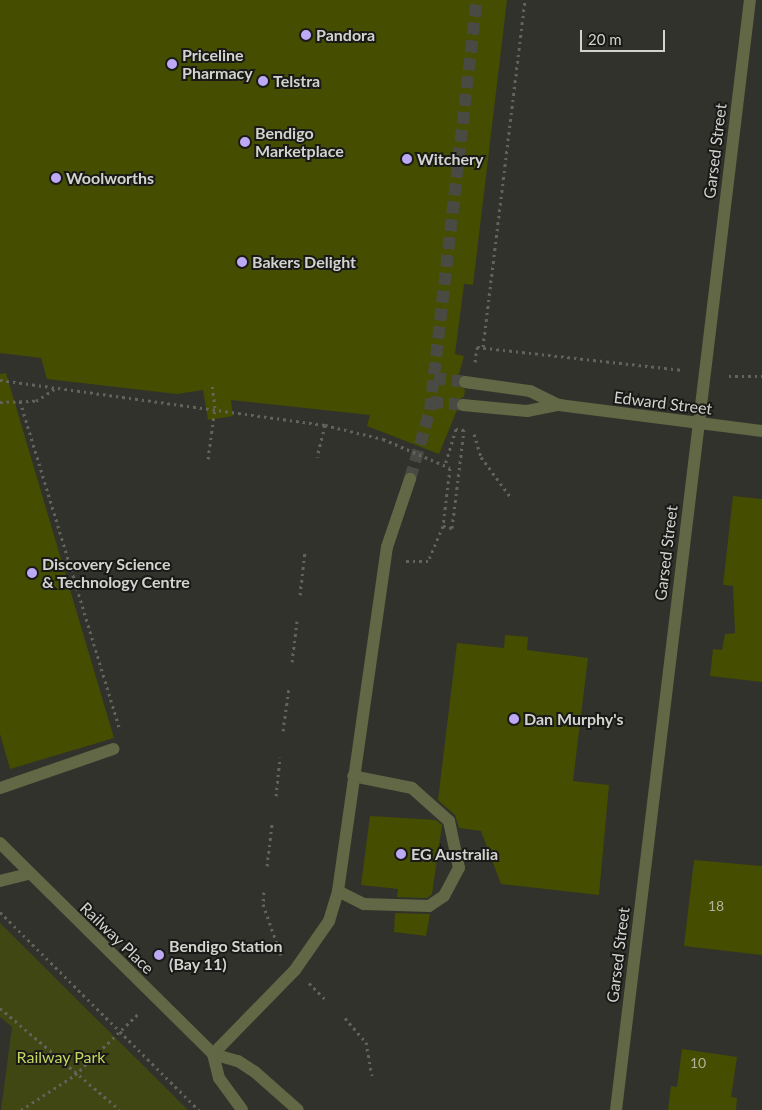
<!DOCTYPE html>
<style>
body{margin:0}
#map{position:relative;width:762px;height:1110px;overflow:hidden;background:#31322b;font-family:Lato,sans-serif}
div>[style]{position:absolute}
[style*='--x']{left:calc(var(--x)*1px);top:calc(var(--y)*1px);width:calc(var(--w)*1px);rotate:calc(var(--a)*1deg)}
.green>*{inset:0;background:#404712}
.building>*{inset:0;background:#454d01}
.minor-tunnel>*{height:12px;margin-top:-6px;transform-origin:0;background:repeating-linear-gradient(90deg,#494a43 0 12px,transparent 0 18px)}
.path>*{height:3px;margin-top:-1.5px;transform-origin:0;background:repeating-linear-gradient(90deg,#62635c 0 2.5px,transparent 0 6.5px)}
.minor>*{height:12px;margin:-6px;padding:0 6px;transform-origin:6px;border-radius:6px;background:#626745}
.dots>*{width:14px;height:14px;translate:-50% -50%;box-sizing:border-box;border:2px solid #191a17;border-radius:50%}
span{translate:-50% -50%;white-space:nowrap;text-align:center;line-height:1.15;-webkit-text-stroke:4px #191a17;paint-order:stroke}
.number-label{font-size:14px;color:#afb29b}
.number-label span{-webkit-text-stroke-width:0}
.poi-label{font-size:16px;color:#d2d3ce;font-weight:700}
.left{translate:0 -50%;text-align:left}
.street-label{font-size:16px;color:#d2d3ce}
.park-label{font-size:16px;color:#c5d660}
.scale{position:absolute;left:580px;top:30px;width:85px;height:22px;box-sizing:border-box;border:2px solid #d2d3ce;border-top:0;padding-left:6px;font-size:15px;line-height:18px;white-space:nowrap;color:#d2d3ce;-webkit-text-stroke:4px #191a17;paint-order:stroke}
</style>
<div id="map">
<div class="green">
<div style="clip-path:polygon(0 923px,188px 1110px,1px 1110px,12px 1027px,0 1017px)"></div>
</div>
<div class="building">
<div style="clip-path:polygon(0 0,507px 0,473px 285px,464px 284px,455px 354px,464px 356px,457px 381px,465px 390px,464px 397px,456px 401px,457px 410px,439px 454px,367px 426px,370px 415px,231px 400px,233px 416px,208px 420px,203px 390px,177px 394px,47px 379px,41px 358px,0 353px)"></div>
<div style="clip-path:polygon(6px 373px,114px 738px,10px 769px,0 734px,0 374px)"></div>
<div style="clip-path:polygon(733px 496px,762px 499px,762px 682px,710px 676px,713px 649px,722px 650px,725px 634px,735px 633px,733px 586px,723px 585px)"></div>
<div style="clip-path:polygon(505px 635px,528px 637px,527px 650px,588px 658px,573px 781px,609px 785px,599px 895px,501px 884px,481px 831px,459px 828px,455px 815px,438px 800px,457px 643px,504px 648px)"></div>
<div style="clip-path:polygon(370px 816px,436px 820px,442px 825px,432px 894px,427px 898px,397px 897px,398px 889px,361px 885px)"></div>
<div style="clip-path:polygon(694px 860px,762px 866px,762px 955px,684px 946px)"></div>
<div style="clip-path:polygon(395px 913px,430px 914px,426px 936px,394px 932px)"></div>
<div style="clip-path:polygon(682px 1049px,737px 1057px,731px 1097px,737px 1098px,736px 1110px,668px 1110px,671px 1086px,677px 1087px)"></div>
</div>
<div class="minor-tunnel">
<div style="--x:434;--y:378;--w:31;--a:7"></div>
<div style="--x:431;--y:402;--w:32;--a:5"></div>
<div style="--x:410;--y:479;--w:72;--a:-73.8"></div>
<div style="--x:430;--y:410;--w:413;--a:-83.5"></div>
</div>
<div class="path">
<div style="--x:483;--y:347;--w:350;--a:-83.1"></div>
<div style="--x:475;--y:362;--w:15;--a:-82"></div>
<div style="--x:477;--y:347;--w:205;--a:6.4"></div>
<div style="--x:729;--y:376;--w:33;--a:0"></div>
<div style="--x:0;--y:380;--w:328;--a:7.9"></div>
<div style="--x:325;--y:425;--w:33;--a:104"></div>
<div style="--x:20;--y:401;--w:344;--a:73.1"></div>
<div style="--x:0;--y:402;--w:36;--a:-2"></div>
<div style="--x:36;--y:401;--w:24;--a:-33"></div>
<div style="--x:325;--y:425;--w:60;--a:13.6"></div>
<div style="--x:383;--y:439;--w:73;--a:23.4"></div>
<div style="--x:450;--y:468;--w:58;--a:96.9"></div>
<div style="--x:443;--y:526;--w:38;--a:113"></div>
<div style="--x:428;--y:561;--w:24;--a:180"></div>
<div style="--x:474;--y:434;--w:24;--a:73"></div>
<div style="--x:481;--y:457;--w:52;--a:53.6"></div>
<div style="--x:208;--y:459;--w:51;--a:-82.2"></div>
<div style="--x:215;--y:408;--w:24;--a:-97"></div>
<div style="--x:443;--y:526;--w:9;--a:13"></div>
<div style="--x:452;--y:528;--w:99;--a:-83"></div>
<div style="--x:464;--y:430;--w:8;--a:-173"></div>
<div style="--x:456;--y:429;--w:39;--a:107"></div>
<div style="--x:300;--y:595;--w:44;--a:-83.5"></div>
<div style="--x:292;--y:662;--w:41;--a:-83"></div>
<div style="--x:283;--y:731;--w:43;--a:-82.1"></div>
<div style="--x:276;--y:796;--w:39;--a:-84"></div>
<div style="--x:267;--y:866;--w:42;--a:-83.2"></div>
<div style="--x:264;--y:892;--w:12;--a:95"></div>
<div style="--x:263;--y:904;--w:54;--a:70.6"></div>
<div style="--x:0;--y:912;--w:281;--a:44.9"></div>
<div style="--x:309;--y:983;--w:24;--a:45"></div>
<div style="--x:0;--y:1008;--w:157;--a:40.4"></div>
<div style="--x:345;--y:1018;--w:32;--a:49"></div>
<div style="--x:366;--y:1042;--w:34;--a:80"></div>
<div style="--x:21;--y:1110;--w:64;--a:-32.9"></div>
<div style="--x:75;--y:1075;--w:91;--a:-44.1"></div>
</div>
<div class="minor">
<div style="--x:465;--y:382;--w:66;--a:7.9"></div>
<div style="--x:530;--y:391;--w:32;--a:26"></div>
<div style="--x:463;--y:405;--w:64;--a:5.4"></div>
<div style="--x:527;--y:411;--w:33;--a:-11"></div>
<div style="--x:559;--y:405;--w:205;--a:7.3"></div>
<div style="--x:0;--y:788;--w:120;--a:-19"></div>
<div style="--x:0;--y:843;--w:300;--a:44.7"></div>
<div style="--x:213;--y:1054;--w:26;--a:16"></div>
<div style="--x:238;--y:1061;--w:20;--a:33"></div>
<div style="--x:255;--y:1072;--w:57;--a:41.5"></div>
<div style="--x:0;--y:881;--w:29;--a:-14"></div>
<div style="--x:338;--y:891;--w:29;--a:27"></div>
<div style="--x:364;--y:904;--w:65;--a:1.8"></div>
<div style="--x:429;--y:906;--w:18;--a:-34"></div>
<div style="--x:444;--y:896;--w:32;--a:-62"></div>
<div style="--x:459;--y:868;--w:48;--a:-102"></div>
<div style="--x:449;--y:821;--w:50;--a:-138.3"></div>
<div style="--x:412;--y:788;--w:60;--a:-168.5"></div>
<div style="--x:213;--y:1054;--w:117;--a:-45.7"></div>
<div style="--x:295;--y:970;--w:60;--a:-55.2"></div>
<div style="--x:329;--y:921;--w:31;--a:-73"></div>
<div style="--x:338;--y:891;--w:347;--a:-81.9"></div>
<div style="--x:387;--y:547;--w:72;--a:-71.3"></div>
<div style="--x:213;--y:1054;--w:25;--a:76"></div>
<div style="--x:219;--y:1078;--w:39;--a:54"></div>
<div style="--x:616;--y:1110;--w:1118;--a:-83.12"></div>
</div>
<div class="dots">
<div style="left:306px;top:35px;background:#bea9f5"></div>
<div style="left:172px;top:64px;background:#bea9f5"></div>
<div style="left:263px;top:81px;background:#bea9f5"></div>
<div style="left:245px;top:142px;background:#bea9f5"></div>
<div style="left:407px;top:159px;background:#bea9f5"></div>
<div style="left:56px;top:178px;background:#bea9f5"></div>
<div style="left:242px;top:262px;background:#bea9f5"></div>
<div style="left:32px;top:573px;background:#bea9f5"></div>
<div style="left:514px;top:719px;background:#bea9f5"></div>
<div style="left:401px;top:854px;background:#bea9f5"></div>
<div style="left:159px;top:955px;background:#bea9f5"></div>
</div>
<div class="number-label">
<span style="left:716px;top:906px">18</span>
<span style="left:698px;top:1063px">10</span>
</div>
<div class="poi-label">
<span class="left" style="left:316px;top:35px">Pandora</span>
<span class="left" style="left:182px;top:64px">Priceline<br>Pharmacy</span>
<span class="left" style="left:273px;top:81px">Telstra</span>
<span class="left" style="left:255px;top:142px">Bendigo<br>Marketplace</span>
<span class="left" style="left:417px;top:159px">Witchery</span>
<span class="left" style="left:66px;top:178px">Woolworths</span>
<span class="left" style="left:252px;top:262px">Bakers Delight</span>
<span class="left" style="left:42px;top:573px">Discovery Science<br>&amp; Technology Centre</span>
<span class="left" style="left:524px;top:719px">Dan Murphy's</span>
<span class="left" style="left:411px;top:854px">EG Australia</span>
<span class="left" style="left:169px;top:955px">Bendigo Station<br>(Bay 11)</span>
</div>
<div class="street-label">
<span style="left:715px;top:151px;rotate:-83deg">Garsed Street</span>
<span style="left:663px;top:403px;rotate:7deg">Edward Street</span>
<span style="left:666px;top:553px;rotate:-83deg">Garsed Street</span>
<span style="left:117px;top:938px;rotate:44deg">Railway Place</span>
<span style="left:618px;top:955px;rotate:-83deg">Garsed Street</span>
</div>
<div class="park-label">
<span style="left:61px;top:1057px">Railway Park</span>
</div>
<div class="scale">20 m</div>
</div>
